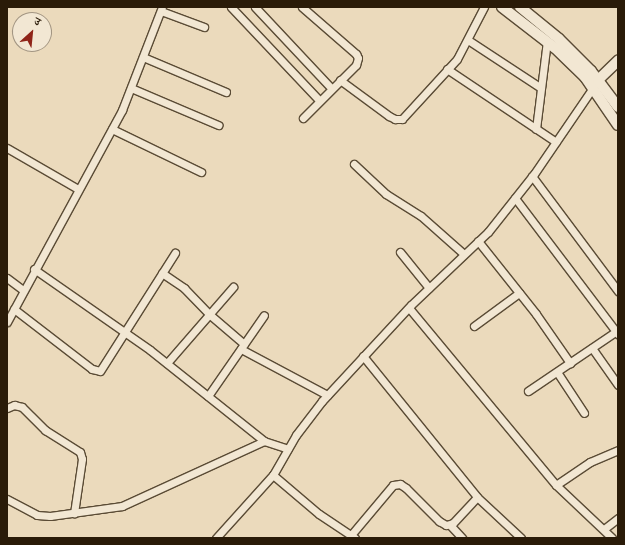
<!DOCTYPE html>
<meta charset="utf-8">
<style>
body{margin:0}
#map{position:relative;width:625px;height:545px;overflow:hidden;background:#ebdabc;font-family:"Libre Bodoni","Noto Serif Devanagari",serif}
div>[style]{position:absolute}
[style*='--x']{left:calc(var(--x)*1px);top:calc(var(--y)*1px);width:calc(var(--w)*1px);rotate:calc(var(--a)*1deg)}
.roads{filter:drop-shadow(1px 0 #5a4b35) drop-shadow(-1px 0 #5a4b35) drop-shadow(0 1px #5a4b35) drop-shadow(0 -1px #5a4b35)}
.street>*{height:7px;margin:-3.5px;padding:0 3.5px;transform-origin:3.5px;border-radius:3.5px;background:#f2e7d3}
.secondary>*{height:10px;margin:-5px;padding:0 5px;transform-origin:5px;border-radius:5px;background:#f2e7d3}
span{translate:-50% -50%;white-space:nowrap;text-align:center;line-height:1.15;-webkit-text-stroke:3px #f2e7d3;paint-order:stroke}
.frame{position:absolute;inset:0;border:8px solid #2a1b08;pointer-events:none}
.north{position:absolute;left:12px;top:12px;width:40px;height:40px;box-sizing:border-box;background:#f2e7d3;border:1px solid #a29582;border-radius:50%;rotate:27deg;font-size:11px;font-weight:700;line-height:16px;text-align:center;color:#2a1b08}
.north::after{content:'';display:block;margin:auto;width:14px;height:18px;background:#8f2418;clip-path:polygon(50% 0,100% 100%,50% 72%,0 100%)}
</style>
<div id="map">
<div class="roads">
<div class="street">
<div style="--x:231;--y:7;--w:129;--a:46.6"></div>
<div style="--x:255;--y:7;--w:112;--a:46.8"></div>
<div style="--x:302;--y:7;--w:72;--a:41"></div>
<div style="--x:356;--y:54;--w:4;--a:63"></div>
<div style="--x:358;--y:58;--w:7;--a:106"></div>
<div style="--x:356;--y:65;--w:75;--a:135"></div>
<div style="--x:161;--y:11;--w:46;--a:20.4"></div>
<div style="--x:468;--y:40;--w:87;--a:33.3"></div>
<div style="--x:143;--y:57;--w:90;--a:22.9"></div>
<div style="--x:447;--y:69;--w:131;--a:33.8"></div>
<div style="--x:340;--y:80;--w:61;--a:36.3"></div>
<div style="--x:389;--y:116;--w:7;--a:27"></div>
<div style="--x:395;--y:119;--w:7;--a:0"></div>
<div style="--x:402;--y:119;--w:81;--a:-47.5"></div>
<div style="--x:457;--y:59;--w:59;--a:-62.6"></div>
<div style="--x:131;--y:88;--w:95;--a:23"></div>
<div style="--x:112;--y:129;--w:99;--a:25.8"></div>
<div style="--x:536;--y:129;--w:89;--a:-82.9"></div>
<div style="--x:7;--y:148;--w:82;--a:30"></div>
<div style="--x:354;--y:164;--w:44;--a:43.2"></div>
<div style="--x:386;--y:194;--w:41;--a:32.2"></div>
<div style="--x:421;--y:216;--w:57;--a:41.5"></div>
<div style="--x:532;--y:176;--w:144;--a:53.2"></div>
<div style="--x:515;--y:198;--w:171;--a:52.9"></div>
<div style="--x:478;--y:241;--w:93;--a:51.5"></div>
<div style="--x:536;--y:314;--w:60;--a:55.2"></div>
<div style="--x:400;--y:252;--w:46;--a:51.1"></div>
<div style="--x:34;--y:269;--w:141;--a:34.9"></div>
<div style="--x:150;--y:350;--w:146;--a:38.6"></div>
<div style="--x:264;--y:441;--w:25;--a:18"></div>
<div style="--x:162;--y:273;--w:27;--a:34"></div>
<div style="--x:184;--y:288;--w:36;--a:46"></div>
<div style="--x:209;--y:314;--w:46;--a:40.6"></div>
<div style="--x:7;--y:278;--w:20;--a:37"></div>
<div style="--x:409;--y:308;--w:230;--a:50.3"></div>
<div style="--x:556;--y:485;--w:77;--a:43.4"></div>
<div style="--x:14;--y:309;--w:98;--a:37.6"></div>
<div style="--x:92;--y:369;--w:8;--a:14"></div>
<div style="--x:100;--y:371;--w:140;--a:-57.6"></div>
<div style="--x:7;--y:322;--w:241;--a:-61.5"></div>
<div style="--x:122;--y:110;--w:110;--a:-68.8"></div>
<div style="--x:474;--y:326;--w:56;--a:-36.3"></div>
<div style="--x:592;--y:348;--w:45;--a:54.9"></div>
<div style="--x:241;--y:349;--w:98;--a:28.1"></div>
<div style="--x:363;--y:356;--w:181;--a:51"></div>
<div style="--x:477;--y:497;--w:60;--a:43"></div>
<div style="--x:167;--y:363;--w:101;--a:-49"></div>
<div style="--x:557;--y:372;--w:49;--a:56.6"></div>
<div style="--x:528;--y:391;--w:109;--a:-34.1"></div>
<div style="--x:208;--y:396;--w:98;--a:-55.3"></div>
<div style="--x:7;--y:408;--w:8;--a:-23"></div>
<div style="--x:14;--y:405;--w:8;--a:14"></div>
<div style="--x:22;--y:407;--w:33;--a:45"></div>
<div style="--x:45;--y:430;--w:41;--a:32.2"></div>
<div style="--x:80;--y:452;--w:7;--a:74"></div>
<div style="--x:82;--y:459;--w:55;--a:98.4"></div>
<div style="--x:273;--y:475;--w:60;--a:40.3"></div>
<div style="--x:319;--y:514;--w:43;--a:33.7"></div>
<div style="--x:556;--y:485;--w:41;--a:-34.1"></div>
<div style="--x:590;--y:462;--w:30;--a:-23"></div>
<div style="--x:7;--y:499;--w:34;--a:28"></div>
<div style="--x:37;--y:515;--w:13;--a:4"></div>
<div style="--x:50;--y:516;--w:73;--a:-7.9"></div>
<div style="--x:122;--y:506;--w:156;--a:-24.6"></div>
<div style="--x:450;--y:525;--w:18;--a:47"></div>
<div style="--x:604;--y:529;--w:18;--a:-38"></div>
<div style="--x:351;--y:535;--w:65;--a:-50"></div>
<div style="--x:393;--y:485;--w:7;--a:-8"></div>
<div style="--x:400;--y:484;--w:7;--a:34"></div>
<div style="--x:406;--y:488;--w:47;--a:45"></div>
<div style="--x:439;--y:521;--w:8;--a:30"></div>
<div style="--x:446;--y:525;--w:7;--a:-16"></div>
<div style="--x:453;--y:523;--w:35;--a:-47"></div>
<div style="--x:216;--y:538;--w:85;--a:-47.9"></div>
<div style="--x:273;--y:475;--w:46;--a:-60.1"></div>
<div style="--x:296;--y:435;--w:43;--a:-52.6"></div>
<div style="--x:322;--y:401;--w:131;--a:-47.2"></div>
<div style="--x:411;--y:305;--w:106;--a:-43.5"></div>
<div style="--x:488;--y:232;--w:74;--a:-51.6"></div>
<div style="--x:534;--y:174;--w:107;--a:-55.7"></div>
</div>
<div class="secondary">
<div style="--x:502;--y:7;--w:67;--a:37.7"></div>
<div style="--x:555;--y:48;--w:42;--a:44"></div>
<div style="--x:585;--y:77;--w:58;--a:55.5"></div>
<div style="--x:520;--y:7;--w:50;--a:39.4"></div>
<div style="--x:559;--y:39;--w:45;--a:45"></div>
<div style="--x:591;--y:71;--w:45;--a:53.1"></div>
<div style="--x:598;--y:80;--w:28;--a:-44"></div>
</div>
</div>
<div class="frame"></div>
<div class="north">उ</div>
</div>
